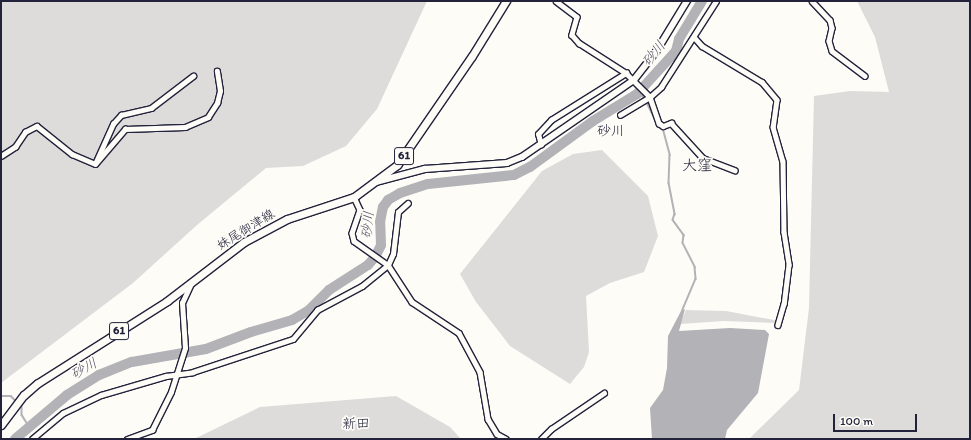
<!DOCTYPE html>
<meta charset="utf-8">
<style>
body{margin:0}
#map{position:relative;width:971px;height:440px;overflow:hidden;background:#fdfcf7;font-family:Itim,"Klee One",sans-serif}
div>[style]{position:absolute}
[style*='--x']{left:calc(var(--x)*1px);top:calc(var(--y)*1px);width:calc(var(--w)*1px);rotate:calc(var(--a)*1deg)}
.green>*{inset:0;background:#dddcdb}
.water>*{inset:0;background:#b2b2b7}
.stream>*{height:1.5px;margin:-0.75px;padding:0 0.75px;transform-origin:0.75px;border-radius:0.75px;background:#b2b2b7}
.river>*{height:10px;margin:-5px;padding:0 5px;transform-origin:5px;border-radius:5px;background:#b2b2b7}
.roads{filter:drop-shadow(1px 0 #22223b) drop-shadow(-1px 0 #22223b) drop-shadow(0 1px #22223b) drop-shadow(0 -1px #22223b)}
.minor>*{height:4.5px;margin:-2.25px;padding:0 2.25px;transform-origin:2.25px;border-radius:2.25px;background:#fdfcf7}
.tertiary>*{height:5.5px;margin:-2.75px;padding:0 2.75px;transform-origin:2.75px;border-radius:2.75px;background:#fdfcf7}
.primary>*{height:7px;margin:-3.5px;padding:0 3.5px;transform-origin:3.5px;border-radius:3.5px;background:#fdfcf7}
span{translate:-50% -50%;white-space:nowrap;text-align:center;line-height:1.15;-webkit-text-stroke:3.5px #fdfcf7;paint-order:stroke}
.shield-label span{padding:1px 3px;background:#fdfcf7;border:1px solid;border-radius:3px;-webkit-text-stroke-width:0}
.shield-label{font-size:12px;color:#22223b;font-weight:700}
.street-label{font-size:13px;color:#22223b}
.water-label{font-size:14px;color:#545466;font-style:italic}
.neighbourhood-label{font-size:14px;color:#22223b}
.quarter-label{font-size:15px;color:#22223b}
.frame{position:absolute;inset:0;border:2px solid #22223b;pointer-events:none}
.scale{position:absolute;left:833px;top:414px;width:84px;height:18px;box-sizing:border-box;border:2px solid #22223b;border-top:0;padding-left:5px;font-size:12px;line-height:14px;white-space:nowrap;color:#22223b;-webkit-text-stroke:3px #fdfcf7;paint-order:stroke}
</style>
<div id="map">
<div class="green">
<div style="clip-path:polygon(1px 1px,427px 1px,377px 109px,346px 146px,303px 166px,266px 168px,197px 225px,133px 283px,1px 383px)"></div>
<div style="clip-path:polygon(857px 1px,970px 1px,970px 439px,749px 439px,799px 390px,809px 308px,814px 96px,850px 91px,889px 92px,875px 37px)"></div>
<div style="clip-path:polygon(602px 150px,648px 196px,658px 236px,644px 272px,610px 283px,586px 296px,589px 352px,584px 367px,570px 384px,510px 346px,476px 302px,460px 274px,542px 171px,573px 154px)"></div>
<div style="clip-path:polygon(686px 310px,726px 311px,774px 320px,776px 323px,724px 321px,680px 324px)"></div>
<div style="clip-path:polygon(396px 396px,450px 427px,461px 439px,194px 439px,260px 407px)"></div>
</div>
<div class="water">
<div style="clip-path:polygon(685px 309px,679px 331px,730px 328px,765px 330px,769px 334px,758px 393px,727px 430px,725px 439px,652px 439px,650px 408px,663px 390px,667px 368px,668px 336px,681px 311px)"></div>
</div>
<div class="stream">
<div style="--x:640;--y:92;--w:7;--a:56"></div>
<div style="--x:646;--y:101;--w:25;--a:63"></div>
<div style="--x:663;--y:128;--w:28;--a:75"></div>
<div style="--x:670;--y:155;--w:28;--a:92"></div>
<div style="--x:669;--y:183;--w:32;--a:79"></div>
<div style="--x:675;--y:214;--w:6;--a:108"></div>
<div style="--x:673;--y:220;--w:19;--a:54"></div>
<div style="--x:684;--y:235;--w:8;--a:97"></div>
<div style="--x:683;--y:243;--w:27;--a:63"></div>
<div style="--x:695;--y:267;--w:12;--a:85"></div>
<div style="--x:696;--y:279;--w:34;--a:113"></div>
<div style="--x:1;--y:396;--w:10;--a:0"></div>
<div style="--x:11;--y:396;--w:6;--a:45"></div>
<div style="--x:22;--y:406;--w:9;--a:90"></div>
<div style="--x:22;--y:415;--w:13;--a:58"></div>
</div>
<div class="river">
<div style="--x:15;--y:439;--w:68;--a:-40.2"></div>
<div style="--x:67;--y:395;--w:38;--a:-32"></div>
<div style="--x:99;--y:375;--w:35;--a:-22"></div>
<div style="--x:132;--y:362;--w:75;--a:-10"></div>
<div style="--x:206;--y:349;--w:48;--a:-20.7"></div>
<div style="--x:251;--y:332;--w:43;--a:-16.3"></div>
<div style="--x:292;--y:320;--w:20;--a:-30"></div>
<div style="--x:309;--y:310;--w:28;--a:-45"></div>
<div style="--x:329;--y:290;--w:46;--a:-32.7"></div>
<div style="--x:368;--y:265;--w:11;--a:-49"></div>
<div style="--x:375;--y:257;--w:13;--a:-63"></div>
<div style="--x:381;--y:245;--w:23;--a:-92"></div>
<div style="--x:380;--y:222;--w:15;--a:-79"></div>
<div style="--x:383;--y:207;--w:9;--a:-54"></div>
<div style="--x:388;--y:200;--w:14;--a:-30"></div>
<div style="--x:400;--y:193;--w:29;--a:-18"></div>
<div style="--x:428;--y:184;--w:86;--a:-6"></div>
<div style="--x:514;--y:175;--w:18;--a:-27"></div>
<div style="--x:530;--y:167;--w:78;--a:-36.1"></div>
<div style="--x:593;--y:121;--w:52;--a:-31.5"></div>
<div style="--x:637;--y:94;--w:58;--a:-47.8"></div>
<div style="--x:676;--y:51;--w:12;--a:-76"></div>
<div style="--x:679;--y:39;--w:44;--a:-58.8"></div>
</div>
<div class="roads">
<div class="minor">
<div style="--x:556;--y:1;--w:26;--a:37"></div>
<div style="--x:577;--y:17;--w:19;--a:106"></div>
<div style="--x:572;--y:35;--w:11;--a:49"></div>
<div style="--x:579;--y:43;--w:56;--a:32.6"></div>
<div style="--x:626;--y:73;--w:34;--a:45"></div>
<div style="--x:650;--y:97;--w:28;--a:71"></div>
<div style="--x:659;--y:123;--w:5;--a:37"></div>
<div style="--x:663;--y:126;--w:9;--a:-21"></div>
<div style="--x:671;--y:123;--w:47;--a:47.6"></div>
<div style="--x:703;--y:158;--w:34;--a:21"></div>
<div style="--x:812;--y:1;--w:26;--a:47"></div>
<div style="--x:830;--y:20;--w:8;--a:76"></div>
<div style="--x:832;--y:28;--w:13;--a:103"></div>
<div style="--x:829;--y:41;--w:10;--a:73"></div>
<div style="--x:832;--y:51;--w:41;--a:37.1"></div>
<div style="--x:694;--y:37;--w:12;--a:48"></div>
<div style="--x:702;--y:46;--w:70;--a:31"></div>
<div style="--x:762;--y:82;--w:23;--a:50"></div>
<div style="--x:777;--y:100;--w:27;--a:98"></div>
<div style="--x:773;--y:127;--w:35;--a:74"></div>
<div style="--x:783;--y:161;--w:71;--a:89.2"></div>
<div style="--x:784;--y:232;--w:33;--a:81"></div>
<div style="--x:789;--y:265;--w:39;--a:97"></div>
<div style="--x:784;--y:304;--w:22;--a:106"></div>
<div style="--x:620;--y:115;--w:35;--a:-31"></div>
<div style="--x:650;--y:97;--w:15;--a:-42"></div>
<div style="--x:661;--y:87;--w:102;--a:-57.4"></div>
<div style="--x:541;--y:145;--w:11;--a:-105"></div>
<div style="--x:538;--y:134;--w:19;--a:-47"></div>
<div style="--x:551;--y:120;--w:89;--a:-32.1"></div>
<div style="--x:1;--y:156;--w:17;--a:-33"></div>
<div style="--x:15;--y:147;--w:18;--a:-56"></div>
<div style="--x:25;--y:132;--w:13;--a:-27"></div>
<div style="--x:37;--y:126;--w:45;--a:38.7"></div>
<div style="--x:72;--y:154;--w:25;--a:23"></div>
<div style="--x:95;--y:164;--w:44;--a:-65.8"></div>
<div style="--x:113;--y:124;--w:12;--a:-48"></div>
<div style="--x:121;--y:115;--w:31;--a:-13"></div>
<div style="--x:151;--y:108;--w:53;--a:-37.3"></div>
<div style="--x:96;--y:163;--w:45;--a:-49.5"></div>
<div style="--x:125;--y:129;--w:60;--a:-1.9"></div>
<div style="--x:185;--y:127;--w:25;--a:-23"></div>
<div style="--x:208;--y:117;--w:17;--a:-57"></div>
<div style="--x:217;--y:103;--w:12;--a:-76"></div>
<div style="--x:220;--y:91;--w:20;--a:-99"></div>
<div style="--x:354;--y:197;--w:14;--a:65"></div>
<div style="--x:360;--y:210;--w:24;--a:109"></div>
<div style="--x:352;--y:233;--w:8;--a:76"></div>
<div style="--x:354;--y:241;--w:42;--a:35.2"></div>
<div style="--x:388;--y:265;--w:44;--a:57"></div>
<div style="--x:412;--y:302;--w:56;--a:33.4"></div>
<div style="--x:459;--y:333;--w:44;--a:61.7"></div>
<div style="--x:480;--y:372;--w:48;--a:80.3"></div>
<div style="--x:488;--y:419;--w:17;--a:59"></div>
<div style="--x:497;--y:434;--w:10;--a:29"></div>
<div style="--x:32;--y:439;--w:40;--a:-40"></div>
<div style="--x:63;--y:413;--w:42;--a:-25.3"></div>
<div style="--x:101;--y:395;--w:68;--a:-16.3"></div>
<div style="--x:166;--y:376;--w:27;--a:-8"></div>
<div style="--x:193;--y:372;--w:105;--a:-18.3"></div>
<div style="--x:293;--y:339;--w:38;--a:-50"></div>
<div style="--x:317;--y:310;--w:51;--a:-28.1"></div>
<div style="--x:362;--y:286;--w:33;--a:-39"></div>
<div style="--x:388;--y:265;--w:12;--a:-66"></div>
<div style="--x:393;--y:254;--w:42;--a:-83.2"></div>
<div style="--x:398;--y:212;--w:13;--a:-42"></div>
<div style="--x:127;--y:439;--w:27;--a:-20"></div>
<div style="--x:152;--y:430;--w:42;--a:-63.4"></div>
<div style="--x:171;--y:392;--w:46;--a:-72.3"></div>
<div style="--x:185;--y:348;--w:45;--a:-93.8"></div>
<div style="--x:182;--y:303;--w:23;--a:-65"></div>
<div style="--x:541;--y:439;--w:14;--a:-45"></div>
<div style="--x:551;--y:429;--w:64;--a:-34.2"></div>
</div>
<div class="tertiary">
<div style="--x:376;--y:182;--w:51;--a:-14.9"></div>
<div style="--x:425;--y:169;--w:82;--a:-4.2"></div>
<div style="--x:507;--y:163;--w:16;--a:-22"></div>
<div style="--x:522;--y:157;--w:136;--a:-34.5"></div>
<div style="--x:634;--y:80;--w:36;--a:-52"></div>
<div style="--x:656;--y:52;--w:60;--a:-58.7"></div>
</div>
<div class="primary">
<div style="--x:1;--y:425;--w:38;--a:-53"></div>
<div style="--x:24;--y:395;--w:18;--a:-41"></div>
<div style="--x:38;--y:383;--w:153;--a:-32.4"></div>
<div style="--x:167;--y:301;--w:97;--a:-37.5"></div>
<div style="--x:244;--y:242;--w:49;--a:-28.1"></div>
<div style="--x:287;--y:219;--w:71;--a:-18.2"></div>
<div style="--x:354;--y:197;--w:54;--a:-36.7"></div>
<div style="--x:397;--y:165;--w:132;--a:-55.5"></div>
<div style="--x:472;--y:56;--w:65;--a:-58.3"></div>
</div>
</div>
<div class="shield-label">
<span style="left:404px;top:156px">61</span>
<span style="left:119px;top:331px">61</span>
</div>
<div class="street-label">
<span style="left:246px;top:230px;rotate:-32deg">妹尾御津線</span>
</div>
<div class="water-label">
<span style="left:654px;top:54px;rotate:-51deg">砂川</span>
<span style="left:368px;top:225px;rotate:-84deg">砂川</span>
<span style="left:84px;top:369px;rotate:-29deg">砂川</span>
</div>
<div class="neighbourhood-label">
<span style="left:611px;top:131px">砂川</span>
<span style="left:356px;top:424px">新田</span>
</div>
<div class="quarter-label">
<span style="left:697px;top:166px">大窪</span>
</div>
<div class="frame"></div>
<div class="scale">100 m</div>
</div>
